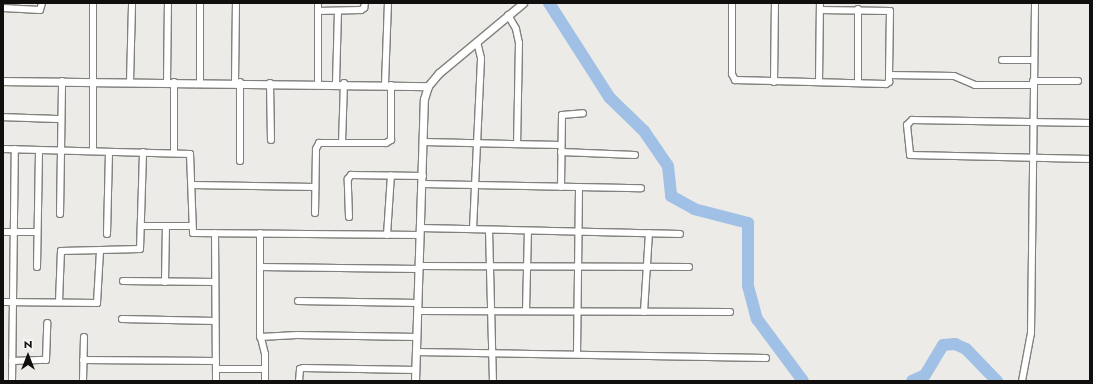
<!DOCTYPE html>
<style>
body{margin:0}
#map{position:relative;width:1093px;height:384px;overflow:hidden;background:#ecebe8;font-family:Jost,sans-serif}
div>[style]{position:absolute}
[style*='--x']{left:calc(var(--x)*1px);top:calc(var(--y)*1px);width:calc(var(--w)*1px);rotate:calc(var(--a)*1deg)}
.river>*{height:12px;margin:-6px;padding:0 6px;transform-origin:6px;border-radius:6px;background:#a0c1e5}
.roads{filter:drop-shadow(1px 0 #81807d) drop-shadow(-1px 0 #81807d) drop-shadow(0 1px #81807d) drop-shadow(0 -1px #81807d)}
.minor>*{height:6px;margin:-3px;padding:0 3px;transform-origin:3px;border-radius:3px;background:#fff}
.tertiary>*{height:7px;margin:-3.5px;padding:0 3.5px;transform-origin:3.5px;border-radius:3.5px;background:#fff}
span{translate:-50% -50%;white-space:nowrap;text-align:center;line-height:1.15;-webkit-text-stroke:3.5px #f9f8f5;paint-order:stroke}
.frame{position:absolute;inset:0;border:4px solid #100f0e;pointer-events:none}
.north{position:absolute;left:8px;top:336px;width:40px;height:40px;-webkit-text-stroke:3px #f9f8f5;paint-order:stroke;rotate:0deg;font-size:11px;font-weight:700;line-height:16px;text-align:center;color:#100f0e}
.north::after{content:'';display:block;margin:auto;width:14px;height:18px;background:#100f0e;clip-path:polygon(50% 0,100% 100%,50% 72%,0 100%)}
</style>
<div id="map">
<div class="river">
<div style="--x:549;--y:3;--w:112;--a:57.4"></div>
<div style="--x:609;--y:97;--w:49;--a:44.2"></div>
<div style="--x:644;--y:131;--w:42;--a:55.6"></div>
<div style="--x:668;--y:166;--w:30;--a:84"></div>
<div style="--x:671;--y:196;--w:26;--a:29"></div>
<div style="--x:694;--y:209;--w:56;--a:14.5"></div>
<div style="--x:748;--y:223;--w:63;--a:90"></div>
<div style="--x:748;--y:286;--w:34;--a:75"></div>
<div style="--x:757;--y:319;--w:77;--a:53.4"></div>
<div style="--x:912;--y:381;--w:14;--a:-25"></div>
<div style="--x:925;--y:375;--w:35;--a:-59"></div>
<div style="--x:943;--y:345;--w:12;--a:-5"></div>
<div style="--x:955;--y:344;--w:12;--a:24"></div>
<div style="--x:966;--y:349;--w:45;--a:45.9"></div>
</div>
<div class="roads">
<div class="minor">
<div style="--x:318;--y:3;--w:80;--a:90"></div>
<div style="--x:732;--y:3;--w:71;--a:90"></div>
<div style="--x:732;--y:74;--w:7;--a:63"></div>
<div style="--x:735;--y:80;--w:151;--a:1.5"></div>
<div style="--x:886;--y:84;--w:4;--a:-34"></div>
<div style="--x:889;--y:82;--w:7;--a:-90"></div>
<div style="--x:889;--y:75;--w:65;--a:0.9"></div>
<div style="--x:954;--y:76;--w:23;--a:23"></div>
<div style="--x:975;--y:85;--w:58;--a:0"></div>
<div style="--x:3;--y:8;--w:37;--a:3"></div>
<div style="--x:40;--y:10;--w:7;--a:-74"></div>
<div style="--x:820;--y:10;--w:70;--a:0.8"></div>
<div style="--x:890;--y:11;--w:64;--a:90.9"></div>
<div style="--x:318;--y:11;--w:43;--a:-1.3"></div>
<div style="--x:361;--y:10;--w:4;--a:-34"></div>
<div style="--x:364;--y:8;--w:5;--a:-79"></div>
<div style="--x:508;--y:15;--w:16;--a:60"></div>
<div style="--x:516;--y:29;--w:14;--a:78"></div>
<div style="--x:519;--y:43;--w:100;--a:91.1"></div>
<div style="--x:1002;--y:60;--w:32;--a:0"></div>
<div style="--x:1033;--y:81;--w:45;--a:0"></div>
<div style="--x:130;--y:82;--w:79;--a:-88.5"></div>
<div style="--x:167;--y:82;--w:79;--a:-89.3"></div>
<div style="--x:200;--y:82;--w:79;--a:-90"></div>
<div style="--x:235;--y:82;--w:79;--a:-89.3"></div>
<div style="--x:774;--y:82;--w:79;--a:-89.3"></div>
<div style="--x:819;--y:82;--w:79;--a:-89.3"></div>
<div style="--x:858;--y:82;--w:73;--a:-90"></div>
<div style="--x:270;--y:83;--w:57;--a:89"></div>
<div style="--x:336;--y:83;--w:72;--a:-88.4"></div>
<div style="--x:385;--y:84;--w:81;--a:-87.9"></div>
<div style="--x:3;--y:117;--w:58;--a:2"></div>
<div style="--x:1090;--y:123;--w:178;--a:-179"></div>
<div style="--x:912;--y:120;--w:7;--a:135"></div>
<div style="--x:907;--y:125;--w:30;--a:84"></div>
<div style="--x:910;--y:155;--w:180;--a:1.3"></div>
<div style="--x:424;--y:142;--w:137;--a:1.3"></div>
<div style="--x:342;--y:143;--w:44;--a:0"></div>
<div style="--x:386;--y:143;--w:6;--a:-31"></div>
<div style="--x:391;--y:140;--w:55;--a:-90"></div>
<div style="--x:3;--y:149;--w:187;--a:1.5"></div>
<div style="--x:190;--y:154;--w:79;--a:87.8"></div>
<div style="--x:193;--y:233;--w:227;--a:0.5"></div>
<div style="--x:93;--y:151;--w:148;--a:-90"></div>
<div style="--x:561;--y:152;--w:74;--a:2.3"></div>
<div style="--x:174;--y:153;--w:71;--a:-90"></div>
<div style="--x:240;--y:161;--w:79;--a:-90"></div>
<div style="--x:423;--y:184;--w:218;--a:1.1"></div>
<div style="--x:192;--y:185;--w:123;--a:0.9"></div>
<div style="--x:561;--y:187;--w:72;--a:-89.2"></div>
<div style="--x:562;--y:115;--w:21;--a:-5"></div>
<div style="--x:315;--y:213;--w:64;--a:-89.1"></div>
<div style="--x:316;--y:149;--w:7;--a:-63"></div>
<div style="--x:319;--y:143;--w:23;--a:0"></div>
<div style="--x:342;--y:143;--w:60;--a:-88.1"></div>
<div style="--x:60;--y:214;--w:133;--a:-89.1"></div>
<div style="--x:349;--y:217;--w:38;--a:-92"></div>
<div style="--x:348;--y:179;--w:5;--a:-53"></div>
<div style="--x:351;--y:175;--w:72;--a:0.8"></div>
<div style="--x:141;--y:226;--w:50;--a:0"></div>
<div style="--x:420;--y:228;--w:260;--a:1.3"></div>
<div style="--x:473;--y:229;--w:171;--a:-87.3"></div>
<div style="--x:481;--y:58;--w:16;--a:-104"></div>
<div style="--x:489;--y:230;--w:151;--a:88.5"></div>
<div style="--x:3;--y:232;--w:34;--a:0"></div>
<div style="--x:215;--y:233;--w:148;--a:89.6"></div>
<div style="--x:260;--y:233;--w:101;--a:90"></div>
<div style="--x:260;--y:334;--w:21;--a:76"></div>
<div style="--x:265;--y:354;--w:27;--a:90"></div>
<div style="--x:107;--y:234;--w:82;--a:-88.6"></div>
<div style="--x:387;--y:235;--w:60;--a:-86.2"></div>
<div style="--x:419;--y:266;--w:270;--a:0.2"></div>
<div style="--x:37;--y:267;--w:117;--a:-89"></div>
<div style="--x:260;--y:267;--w:159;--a:0.7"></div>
<div style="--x:123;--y:281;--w:92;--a:0.6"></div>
<div style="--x:165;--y:282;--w:56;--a:-89"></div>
<div style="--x:298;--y:301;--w:120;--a:1"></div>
<div style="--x:3;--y:302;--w:94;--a:0.6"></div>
<div style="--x:97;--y:303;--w:52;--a:-86.7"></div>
<div style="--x:59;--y:302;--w:51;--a:-87.8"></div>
<div style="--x:61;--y:251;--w:79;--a:-1.5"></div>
<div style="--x:140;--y:249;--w:97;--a:-88.2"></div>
<div style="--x:418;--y:311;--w:312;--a:0.2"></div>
<div style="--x:526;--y:311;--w:80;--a:-88.6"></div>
<div style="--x:644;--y:312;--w:79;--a:-86.4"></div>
<div style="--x:122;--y:319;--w:93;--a:1.2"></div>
<div style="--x:260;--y:337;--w:37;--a:-3"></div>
<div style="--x:297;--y:335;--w:120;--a:1"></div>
<div style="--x:416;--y:352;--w:350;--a:1"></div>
<div style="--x:577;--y:354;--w:167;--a:-89.3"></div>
<div style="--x:83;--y:360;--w:133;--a:0.4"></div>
<div style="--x:12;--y:361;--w:34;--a:-2"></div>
<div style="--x:46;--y:360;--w:37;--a:-88"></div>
<div style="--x:216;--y:369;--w:49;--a:0"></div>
<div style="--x:12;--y:381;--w:232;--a:-89.3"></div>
<div style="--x:83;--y:381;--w:44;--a:-88.7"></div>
<div style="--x:299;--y:381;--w:12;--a:-85"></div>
<div style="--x:300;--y:369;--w:3;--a:-18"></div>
<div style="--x:303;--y:368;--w:113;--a:1"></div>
<div style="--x:1022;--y:381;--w:49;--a:-79.4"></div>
<div style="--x:1031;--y:333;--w:330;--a:-89.3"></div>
</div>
<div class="tertiary">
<div style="--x:3;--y:81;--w:425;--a:0.7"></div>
<div style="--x:415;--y:381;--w:282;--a:-88.2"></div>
<div style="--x:424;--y:99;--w:14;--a:-73"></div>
<div style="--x:428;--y:86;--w:17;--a:-50"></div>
<div style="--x:439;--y:73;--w:109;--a:-39.8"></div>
</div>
</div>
<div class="frame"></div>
<div class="north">N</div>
</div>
